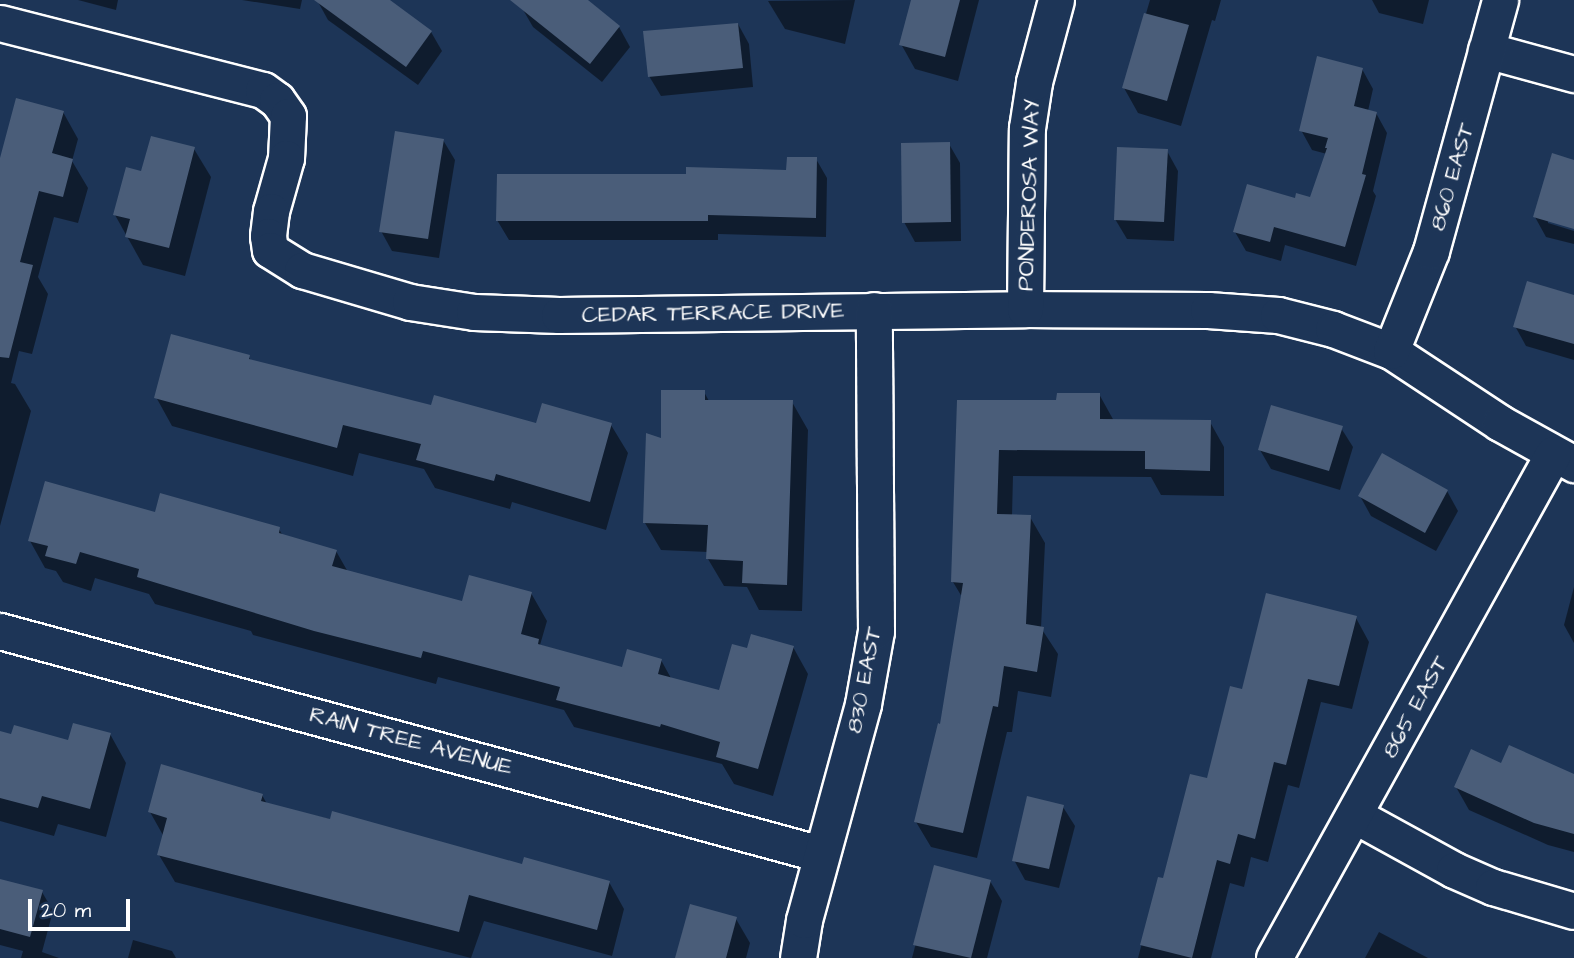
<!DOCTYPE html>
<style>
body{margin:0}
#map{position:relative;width:1574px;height:958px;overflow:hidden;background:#1d3557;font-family:"Architects Daughter",sans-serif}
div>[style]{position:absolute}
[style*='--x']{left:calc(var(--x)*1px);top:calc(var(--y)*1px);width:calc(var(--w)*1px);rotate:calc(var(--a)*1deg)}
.shadow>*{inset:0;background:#0007}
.building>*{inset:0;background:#4a5d79}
.roads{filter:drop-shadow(2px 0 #fff) drop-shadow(-2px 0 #fff) drop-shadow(0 2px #fff) drop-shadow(0 -2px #fff)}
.minor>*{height:35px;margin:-17.5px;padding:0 17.5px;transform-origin:17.5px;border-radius:17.5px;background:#1d3557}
span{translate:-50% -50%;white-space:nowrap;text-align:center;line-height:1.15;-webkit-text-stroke:7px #1d3557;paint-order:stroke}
.street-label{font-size:23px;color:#fff}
.scale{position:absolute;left:28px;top:899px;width:102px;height:32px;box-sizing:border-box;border:4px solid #fff;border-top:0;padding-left:9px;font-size:21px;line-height:24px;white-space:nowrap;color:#fff;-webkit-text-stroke:5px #1d3557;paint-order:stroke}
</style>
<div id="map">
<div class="shadow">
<div style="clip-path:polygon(78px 0,118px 0,116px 10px)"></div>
<div style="clip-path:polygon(242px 0,302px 0,300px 9px)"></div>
<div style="clip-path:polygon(317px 0,387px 0,431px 32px,442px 51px,418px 85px,328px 20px)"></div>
<div style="clip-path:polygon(528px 0,585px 0,619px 27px,630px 47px,602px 82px,533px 27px,522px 8px)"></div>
<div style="clip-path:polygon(855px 0,845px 44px,785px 29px,768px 1px)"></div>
<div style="clip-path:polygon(912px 0,979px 0,958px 81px,915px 69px,901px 44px)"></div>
<div style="clip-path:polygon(1150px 0,1221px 0,1215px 21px,1212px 20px,1181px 126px,1138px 113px,1124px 88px)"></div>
<div style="clip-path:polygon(1372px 0,1429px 0,1423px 24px,1379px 13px)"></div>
<div style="clip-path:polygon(738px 24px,749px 44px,753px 87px,661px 96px,649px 76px)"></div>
<div style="clip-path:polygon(1362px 69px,1373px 89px,1368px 111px,1376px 113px,1387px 133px,1373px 191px,1376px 196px,1356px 266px,1285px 245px,1281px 261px,1246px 251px,1235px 232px,1296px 200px,1311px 200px,1327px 154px,1312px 150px,1301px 130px)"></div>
<div style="clip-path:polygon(63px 112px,78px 139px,72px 161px,88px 188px,78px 223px,54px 217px,38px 277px,48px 294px,32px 354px,19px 351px,11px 383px,15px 384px,31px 411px,0 526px,0 165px)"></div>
<div style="clip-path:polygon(443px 140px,455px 160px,439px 258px,392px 251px,381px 231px)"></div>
<div style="clip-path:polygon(949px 144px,960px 163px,961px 241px,915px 242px,904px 222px)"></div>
<div style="clip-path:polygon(194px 149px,211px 177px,185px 276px,143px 265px,115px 215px,142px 173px)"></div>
<div style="clip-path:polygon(1167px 151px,1178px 171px,1174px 241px,1127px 239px,1115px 219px)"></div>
<div style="clip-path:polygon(816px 159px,827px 178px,826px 237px,718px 234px,718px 240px,509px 240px,497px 220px,688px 176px,788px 172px)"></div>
<div style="clip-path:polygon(1574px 162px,1574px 227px,1548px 220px,1548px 223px,1574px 231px,1574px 244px,1546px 237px,1535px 217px)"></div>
<div style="clip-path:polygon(1574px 297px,1574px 360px,1526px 346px,1515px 326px)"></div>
<div style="clip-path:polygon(249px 357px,251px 361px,433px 407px,537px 425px,611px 425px,628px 453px,606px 530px,512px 502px,510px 509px,435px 488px,424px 469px,359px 453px,353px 476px,172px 426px,156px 397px)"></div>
<div style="clip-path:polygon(704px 392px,709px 401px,792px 402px,808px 430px,802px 611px,759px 610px,747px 587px,724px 586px,708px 559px,708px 552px,661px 550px,645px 523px)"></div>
<div style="clip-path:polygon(1099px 394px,1114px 421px,1210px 422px,1224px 447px,1224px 496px,1161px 495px,1151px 477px,1013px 476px,1012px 516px,1030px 517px,1045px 543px,1041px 628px,1058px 654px,1051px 697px,1018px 691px,1012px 732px,1007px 732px,977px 858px,931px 847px,916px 822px,942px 726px,962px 597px,953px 582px,959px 402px,1058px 402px)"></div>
<div style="clip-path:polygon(1341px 428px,1353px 447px,1340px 490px,1271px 469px,1260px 450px)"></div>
<div style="clip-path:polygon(1447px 491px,1458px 511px,1436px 551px,1371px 516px,1360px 496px)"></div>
<div style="clip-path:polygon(156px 515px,279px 529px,283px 536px,336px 551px,348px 572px,463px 603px,531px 593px,547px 621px,540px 645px,624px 669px,661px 660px,672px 680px,720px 693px,748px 650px,793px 647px,808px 674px,773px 796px,734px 784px,722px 764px,574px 727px,564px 710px,438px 677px,436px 684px,253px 635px,251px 631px,155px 604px,149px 594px,95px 578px,91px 591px,63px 582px,56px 571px,45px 568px,30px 541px)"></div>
<div style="clip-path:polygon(1574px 587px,1574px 643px,1564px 625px)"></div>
<div style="clip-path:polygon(1356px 618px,1369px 642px,1352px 709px,1321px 702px,1299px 788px,1288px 785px,1268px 862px,1251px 857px,1244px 887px,1230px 883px,1211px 958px,1138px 958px,1159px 879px,1165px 881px,1243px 692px)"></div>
<div style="clip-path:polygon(0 733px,70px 742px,110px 734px,126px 763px,106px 837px,58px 824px,54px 836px,0 821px)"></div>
<div style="clip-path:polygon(1502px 765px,1574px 776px,1574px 852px,1548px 845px,1469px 810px,1456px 787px)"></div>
<div style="clip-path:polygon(262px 795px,267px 804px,523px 866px,609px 882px,624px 909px,612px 956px,484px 921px,471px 958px,175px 882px,159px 855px,164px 837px,150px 812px)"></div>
<div style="clip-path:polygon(1063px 807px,1075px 826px,1059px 888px,1025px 880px,1014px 860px)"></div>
<div style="clip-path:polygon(936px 867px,990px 881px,1002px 901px,987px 958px,912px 958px)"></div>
<div style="clip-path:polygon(0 880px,42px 892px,53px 911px,42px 952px,59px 958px,21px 958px,23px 951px,0 945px)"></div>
<div style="clip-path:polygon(736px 919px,750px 943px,746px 958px,676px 958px)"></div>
<div style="clip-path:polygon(1379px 932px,1428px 958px,1365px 958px)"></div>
<div style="clip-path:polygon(133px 940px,172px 951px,176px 958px,128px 958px)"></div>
</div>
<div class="building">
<div style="clip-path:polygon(314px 0,390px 0,432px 31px,406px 67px)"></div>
<div style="clip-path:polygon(510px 0,588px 0,620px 26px,590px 64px)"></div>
<div style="clip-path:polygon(911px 0,960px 0,945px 57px,899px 45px)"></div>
<div style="clip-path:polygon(1144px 13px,1189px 25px,1167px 101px,1122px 88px)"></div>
<div style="clip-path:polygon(738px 23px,743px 68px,648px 77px,643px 31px)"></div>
<div style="clip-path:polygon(1317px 56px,1363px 68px,1354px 106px,1377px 112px,1362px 174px,1366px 175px,1345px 247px,1274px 227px,1270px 242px,1233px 232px,1247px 184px,1295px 198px,1296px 193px,1310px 197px,1327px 148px,1325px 148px,1328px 138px,1299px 131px)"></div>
<div style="clip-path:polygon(16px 98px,64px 111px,52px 153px,73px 159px,63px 197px,39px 191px,20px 262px,33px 265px,9px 358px,0 357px,0 158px)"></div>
<div style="clip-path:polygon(395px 131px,444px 139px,428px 239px,379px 232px)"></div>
<div style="clip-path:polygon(151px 136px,195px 147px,169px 248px,125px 237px,130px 219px,113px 215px,126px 167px,141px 171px)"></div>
<div style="clip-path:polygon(950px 142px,951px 222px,902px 223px,901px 143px)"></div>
<div style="clip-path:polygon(1117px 147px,1168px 149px,1164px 222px,1114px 220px)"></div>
<div style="clip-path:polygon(1552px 153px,1574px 160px,1574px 229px,1533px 217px)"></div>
<div style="clip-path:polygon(787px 157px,817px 157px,816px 218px,708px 215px,708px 221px,496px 221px,497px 174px,686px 174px,686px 167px,786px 170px)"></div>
<div style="clip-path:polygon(1527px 281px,1574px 295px,1574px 344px,1513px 327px)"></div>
<div style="clip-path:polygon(171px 334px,250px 355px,249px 359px,431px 405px,434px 395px,536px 423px,542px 403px,612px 423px,590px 502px,496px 474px,494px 481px,416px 460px,421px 444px,343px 425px,337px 448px,154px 398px)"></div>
<div style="clip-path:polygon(661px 390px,705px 390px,705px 400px,793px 400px,787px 585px,742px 583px,743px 561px,706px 559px,708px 525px,643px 523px,646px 433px,661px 438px)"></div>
<div style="clip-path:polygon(1057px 393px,1100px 393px,1100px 419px,1211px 420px,1210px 471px,1145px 469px,1145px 451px,999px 450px,997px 514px,1031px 515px,1026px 624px,1044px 627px,1037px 672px,1004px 666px,998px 707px,993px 706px,963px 833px,914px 822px,938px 723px,940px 724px,963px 583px,951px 582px,957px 400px,1056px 400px)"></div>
<div style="clip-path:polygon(1271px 405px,1343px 426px,1329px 471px,1258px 450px)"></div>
<div style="clip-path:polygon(1382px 453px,1448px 490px,1425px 533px,1358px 496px)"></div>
<div style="clip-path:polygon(45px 481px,155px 512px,160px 493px,280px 527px,279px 533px,337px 550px,332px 566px,462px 601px,469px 575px,532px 592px,521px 634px,539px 639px,538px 644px,622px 667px,627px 649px,662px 659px,658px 674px,719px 690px,732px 644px,747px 648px,751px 634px,794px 646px,758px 769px,716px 757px,720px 742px,661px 724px,660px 727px,556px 700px,560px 687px,423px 651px,421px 658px,314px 631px,137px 577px,139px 569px,80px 552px,76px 564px,45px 556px,48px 546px,28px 541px)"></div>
<div style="clip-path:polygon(1266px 593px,1357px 616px,1339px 686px,1308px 679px,1286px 765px,1274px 762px,1255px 839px,1238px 834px,1230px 864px,1217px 860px,1192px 958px,1140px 945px,1158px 877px,1163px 878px,1190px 774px,1207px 778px,1230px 686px,1242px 689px)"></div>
<div style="clip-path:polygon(73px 723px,111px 733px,90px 809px,42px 796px,38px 808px,0 798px,0 731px,11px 734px,14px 725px,68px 740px)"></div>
<div style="clip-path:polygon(1509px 745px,1574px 774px,1574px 834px,1534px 823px,1454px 787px,1471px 749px,1501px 763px)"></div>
<div style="clip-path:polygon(161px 764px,263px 794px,261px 801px,330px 819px,332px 811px,522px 864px,524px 857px,610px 881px,597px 930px,469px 895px,459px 932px,157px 855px,167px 818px,148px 812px)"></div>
<div style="clip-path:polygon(1027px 796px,1064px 805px,1049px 869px,1012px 861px)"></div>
<div style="clip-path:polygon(934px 865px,991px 880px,971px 958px,913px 945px)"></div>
<div style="clip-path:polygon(0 879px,43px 890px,30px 937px,0 929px)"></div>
<div style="clip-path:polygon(690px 904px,737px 917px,726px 958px,675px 958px)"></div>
</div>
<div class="roads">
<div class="minor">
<div style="--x:0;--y:23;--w:271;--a:14.3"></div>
<div style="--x:263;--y:90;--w:17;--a:36"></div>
<div style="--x:277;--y:100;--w:19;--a:55"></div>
<div style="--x:288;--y:116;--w:42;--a:92.7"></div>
<div style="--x:286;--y:158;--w:55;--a:105.8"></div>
<div style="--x:271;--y:211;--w:25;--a:97"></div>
<div style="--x:268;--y:236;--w:14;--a:82"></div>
<div style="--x:270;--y:250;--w:38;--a:32"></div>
<div style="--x:302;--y:270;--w:113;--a:16.5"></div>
<div style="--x:410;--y:302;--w:65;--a:8.9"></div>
<div style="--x:474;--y:312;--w:85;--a:2"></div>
<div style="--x:559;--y:315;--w:466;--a:-0.7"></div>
<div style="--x:1025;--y:309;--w:183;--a:0.3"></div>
<div style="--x:1208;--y:310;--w:70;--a:4.1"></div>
<div style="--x:1278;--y:315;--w:57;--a:14.3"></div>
<div style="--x:1333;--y:329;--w:62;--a:20.8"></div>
<div style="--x:1391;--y:351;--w:131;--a:33.4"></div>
<div style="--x:1500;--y:423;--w:85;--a:29"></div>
<div style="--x:1486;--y:50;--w:91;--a:15.3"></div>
<div style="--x:1025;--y:309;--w:181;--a:-89.4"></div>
<div style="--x:1027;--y:128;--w:47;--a:-81.3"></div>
<div style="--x:1034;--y:82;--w:85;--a:-75"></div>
<div style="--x:1391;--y:351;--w:108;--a:-68.2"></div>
<div style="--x:1431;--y:251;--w:260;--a:-74.6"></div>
<div style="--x:0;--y:631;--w:851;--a:15.2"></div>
<div style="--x:1354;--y:815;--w:114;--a:28.8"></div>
<div style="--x:1454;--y:870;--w:43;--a:23.6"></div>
<div style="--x:1493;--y:887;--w:84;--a:16.5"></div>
<div style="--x:798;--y:958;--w:38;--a:-81"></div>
<div style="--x:804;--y:920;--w:224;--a:-74.7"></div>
<div style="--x:863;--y:704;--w:74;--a:-79.9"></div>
<div style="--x:876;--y:631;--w:321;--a:-90.4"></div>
<div style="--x:1274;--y:958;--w:576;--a:-61.03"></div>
</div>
</div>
<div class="street-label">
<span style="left:1452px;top:177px;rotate:-74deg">860 EAST</span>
<span style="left:1029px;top:195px;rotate:-88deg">PONDEROSA WAY</span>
<span style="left:713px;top:313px;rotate:-1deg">CEDAR TERRACE DRIVE</span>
<span style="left:864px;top:680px;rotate:-79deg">830 EAST</span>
<span style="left:1415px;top:707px;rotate:-61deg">865 EAST</span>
<span style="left:411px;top:741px;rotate:15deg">RAIN TREE AVENUE</span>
</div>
<div class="scale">20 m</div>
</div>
